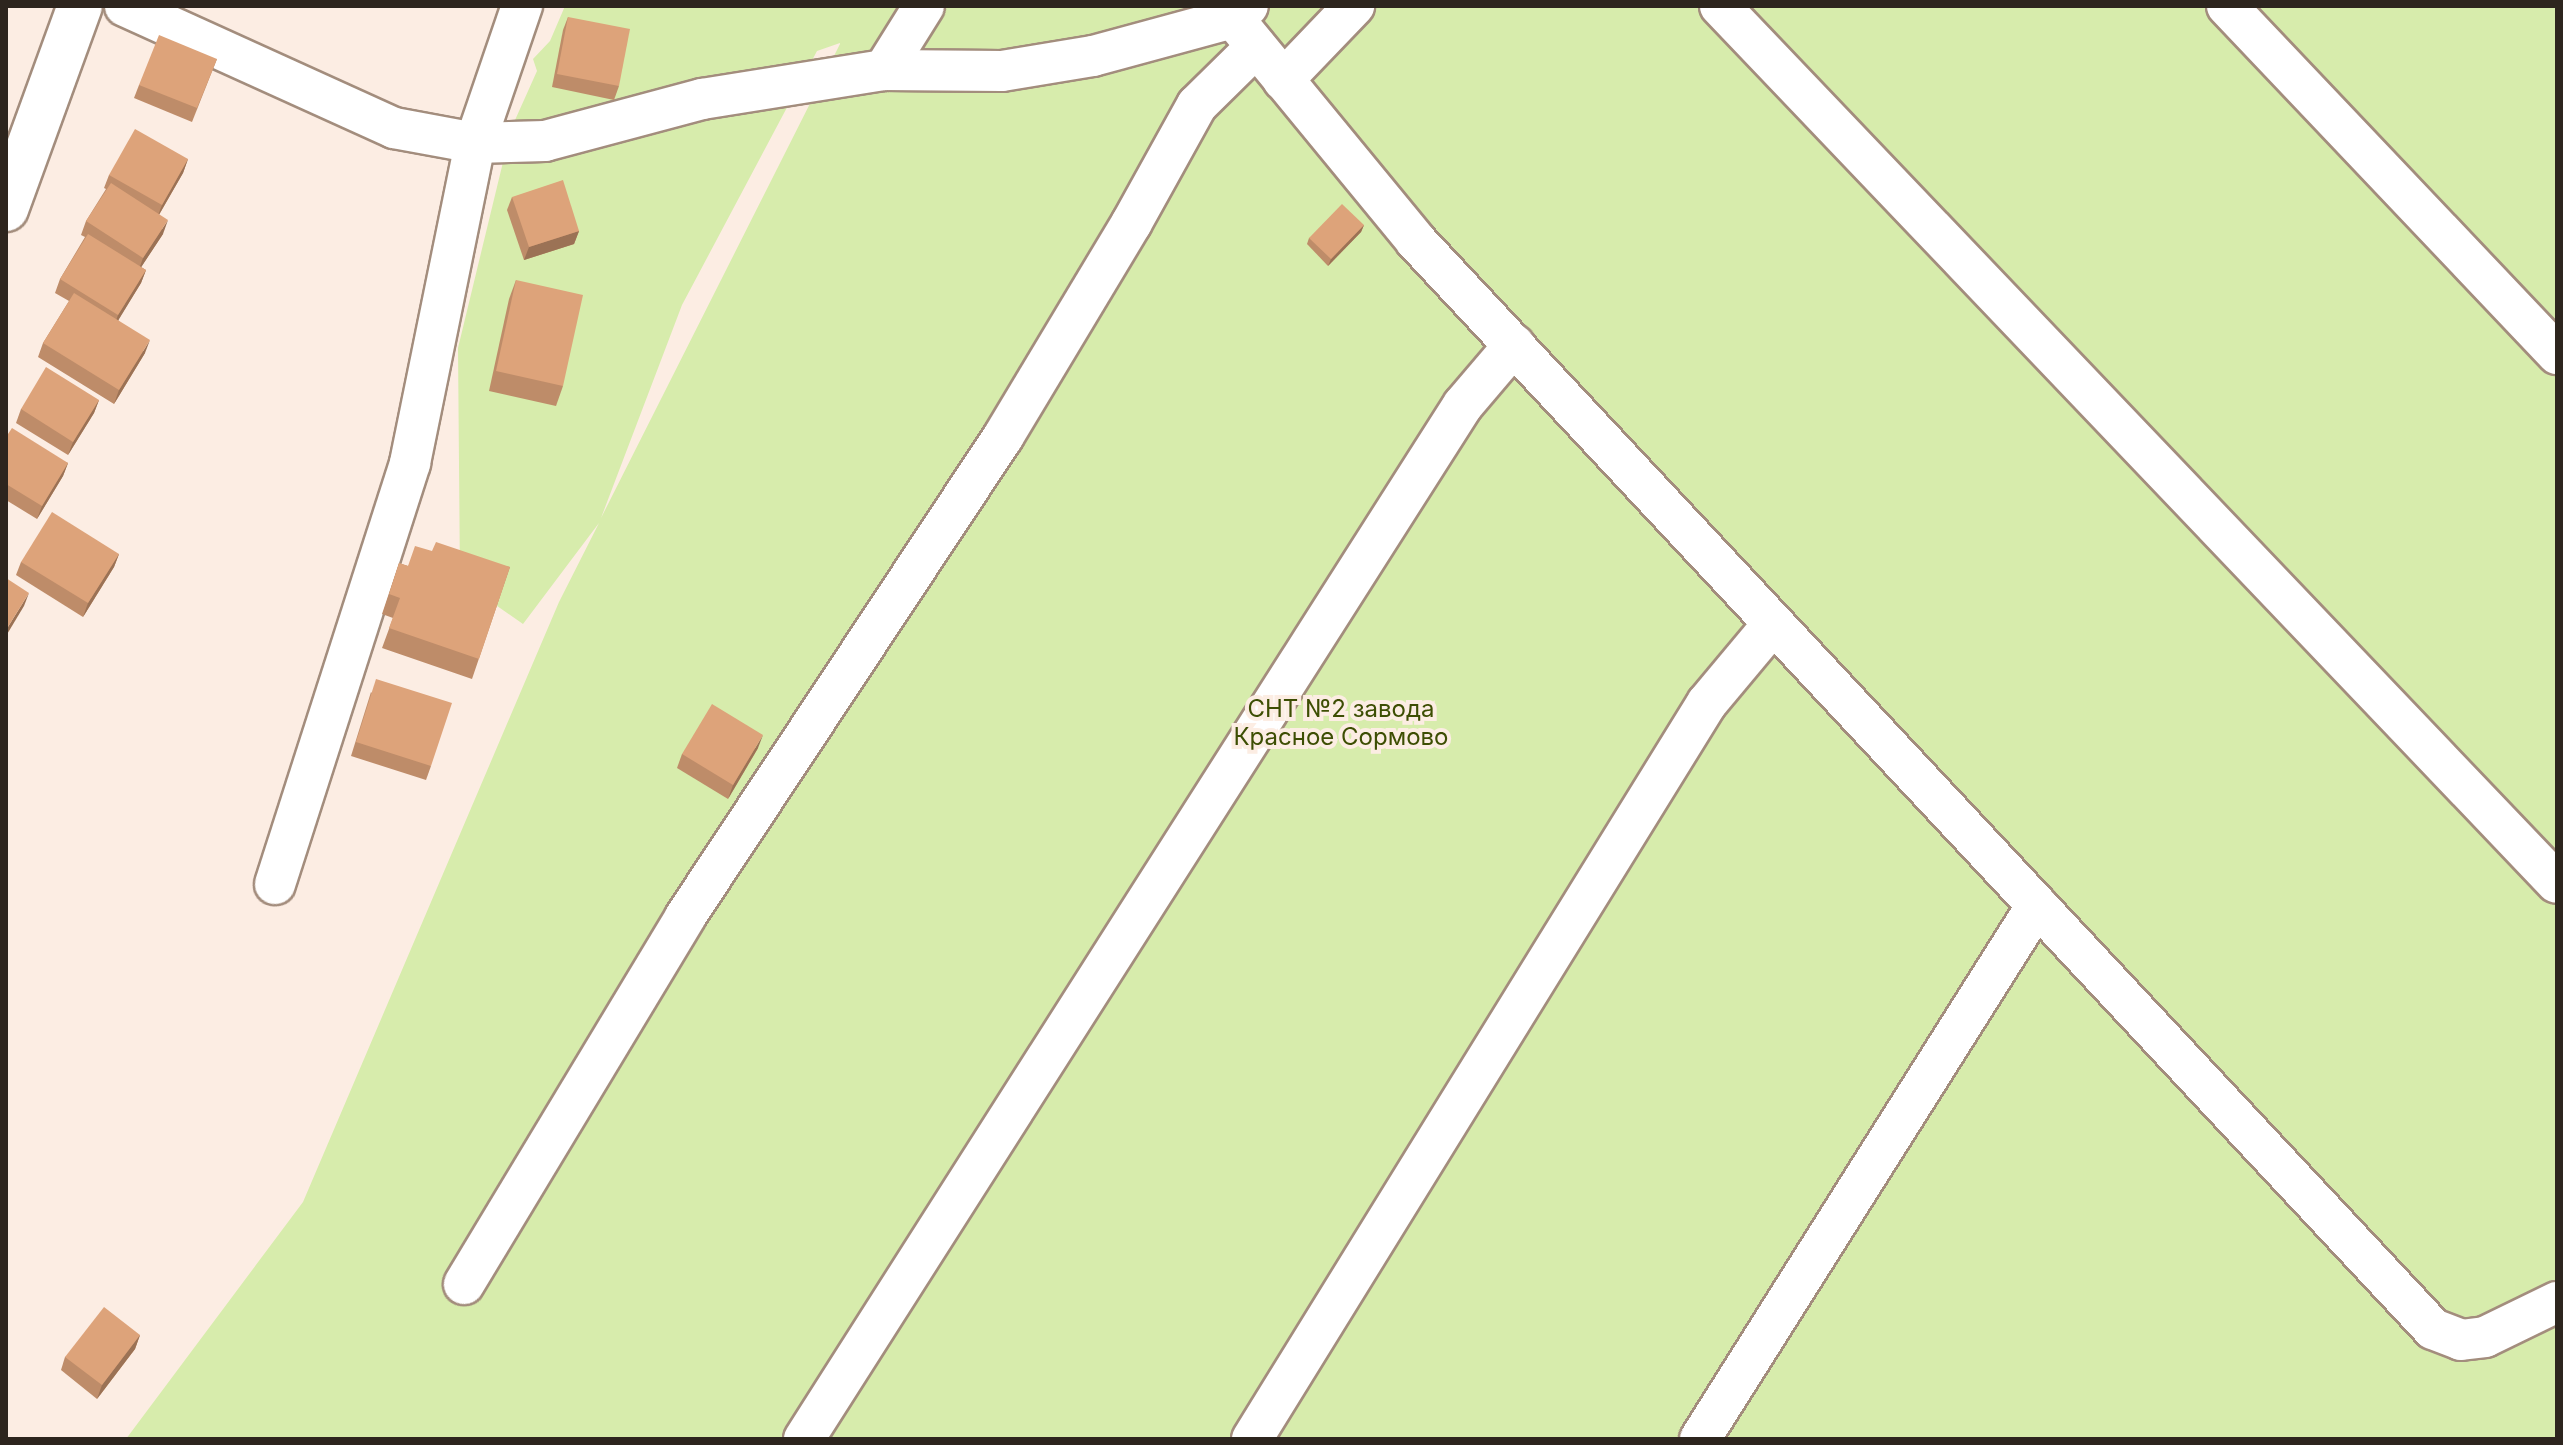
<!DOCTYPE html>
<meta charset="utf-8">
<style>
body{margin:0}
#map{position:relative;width:2563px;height:1445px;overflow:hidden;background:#fcede3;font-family:Inter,sans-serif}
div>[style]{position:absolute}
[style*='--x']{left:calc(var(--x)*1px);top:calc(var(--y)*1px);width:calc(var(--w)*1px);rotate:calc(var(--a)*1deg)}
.green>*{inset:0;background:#d7ecac}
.roads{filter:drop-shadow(2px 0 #a38d7d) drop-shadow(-2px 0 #a38d7d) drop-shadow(0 2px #a38d7d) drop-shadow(0 -2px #a38d7d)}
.street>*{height:40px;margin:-20px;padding:0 20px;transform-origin:20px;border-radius:20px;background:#fff}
.primary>*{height:44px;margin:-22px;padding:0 22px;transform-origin:22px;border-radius:22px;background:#fff}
.wall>*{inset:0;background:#be8c69}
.shaded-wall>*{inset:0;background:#9b7255}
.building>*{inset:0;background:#dda37a}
span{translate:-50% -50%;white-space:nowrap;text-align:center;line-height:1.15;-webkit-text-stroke:8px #fcede3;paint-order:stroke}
.park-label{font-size:24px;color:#3d4e03}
.frame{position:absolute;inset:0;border:8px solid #2d251e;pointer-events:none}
</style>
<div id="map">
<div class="green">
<div style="clip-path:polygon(evenodd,565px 6px,2557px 6px,2557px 1439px,126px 1439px,303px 1202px,559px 602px,599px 523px,523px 624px,460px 580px,458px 348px,511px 129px,537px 71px,533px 59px,550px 41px,565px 6px,840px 43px,840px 44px,601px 518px,682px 305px,817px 51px,840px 43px)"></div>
</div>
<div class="roads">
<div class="street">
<div style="--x:125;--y:6;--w:295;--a:24.4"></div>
<div style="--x:394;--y:128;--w:82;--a:10.5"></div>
<div style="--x:475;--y:143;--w:70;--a:-1.6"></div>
<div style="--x:545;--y:141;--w:163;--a:-15"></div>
<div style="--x:702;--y:99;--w:184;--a:-9.1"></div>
<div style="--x:884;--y:70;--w:118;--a:0.5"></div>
<div style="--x:1002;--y:71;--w:92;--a:-9.4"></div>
<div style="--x:1093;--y:56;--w:145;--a:-15.2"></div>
<div style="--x:1233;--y:18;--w:19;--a:-39"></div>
<div style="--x:1720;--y:6;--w:1212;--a:46.34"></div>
<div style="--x:2227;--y:6;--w:480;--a:46.5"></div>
<div style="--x:1233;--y:18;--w:288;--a:50.6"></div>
<div style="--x:1416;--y:241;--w:1489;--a:46.93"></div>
<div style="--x:2433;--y:1329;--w:30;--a:21"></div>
<div style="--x:2461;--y:1340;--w:24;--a:-7"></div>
<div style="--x:2485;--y:1337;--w:80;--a:-25.9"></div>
<div style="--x:884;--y:70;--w:75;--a:-58"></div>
<div style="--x:1283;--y:80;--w:103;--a:-46.2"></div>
<div style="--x:275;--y:884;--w:442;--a:-72.2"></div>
<div style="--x:410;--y:463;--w:327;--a:-78.5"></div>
<div style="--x:475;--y:143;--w:145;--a:-71.1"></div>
<div style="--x:464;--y:1284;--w:428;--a:-58.9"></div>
<div style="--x:685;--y:917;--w:576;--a:-56.48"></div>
<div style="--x:1003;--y:437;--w:249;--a:-59"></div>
<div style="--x:1131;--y:224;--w:136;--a:-61"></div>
<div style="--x:1197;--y:105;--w:83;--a:-44.5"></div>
<div style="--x:804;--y:1439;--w:1226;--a:-57.49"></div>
<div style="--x:1463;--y:405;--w:79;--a:-49.6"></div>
<div style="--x:1252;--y:1439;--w:865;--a:-58.28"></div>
<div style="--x:1707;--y:703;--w:103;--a:-50.1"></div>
<div style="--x:1700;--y:1439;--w:631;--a:-57.74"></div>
</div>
<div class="primary">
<div style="--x:6;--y:209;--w:216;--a:-70"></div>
</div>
</div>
<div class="wall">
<div style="clip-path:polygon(568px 17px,619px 86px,614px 100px,552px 87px,563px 30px)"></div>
<div style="clip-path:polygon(217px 59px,192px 122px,134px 98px,139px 85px)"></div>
<div style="clip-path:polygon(188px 159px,183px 173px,159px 215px,163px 234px,141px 267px,146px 270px,141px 283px,118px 320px,145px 353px,114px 404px,38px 357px,43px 343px,69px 301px,55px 293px,60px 279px,85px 237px,81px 235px,86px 221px,106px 189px,104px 188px,109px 175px)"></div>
<div style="clip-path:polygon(512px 197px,579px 231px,574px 244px,524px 260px,507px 210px)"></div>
<div style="clip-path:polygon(1364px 225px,1361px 232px,1328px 266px,1307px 244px,1309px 238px)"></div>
<div style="clip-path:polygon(516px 280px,563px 386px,556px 406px,489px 391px,509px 299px)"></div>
<div style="clip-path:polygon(99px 400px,94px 413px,68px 455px,16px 423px,21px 409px)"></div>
<div style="clip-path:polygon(6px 437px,68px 463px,63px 476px,37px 519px,6px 500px)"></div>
<div style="clip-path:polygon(432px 551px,510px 567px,472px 679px,382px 648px,393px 618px,382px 614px,399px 563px,408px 566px)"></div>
<div style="clip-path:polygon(119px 554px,114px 567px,83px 617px,16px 575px,21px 562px)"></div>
<div style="clip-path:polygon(371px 692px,431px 766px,426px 780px,351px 756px)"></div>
<div style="clip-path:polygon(758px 748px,728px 799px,677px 768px,682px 754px)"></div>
<div style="clip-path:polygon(140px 1335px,135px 1349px,97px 1399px,61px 1370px,65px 1357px)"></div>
</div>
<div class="shaded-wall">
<div style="clip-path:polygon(188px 159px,183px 173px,157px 218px,162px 205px)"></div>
<div style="clip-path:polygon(168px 220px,163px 234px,138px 272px,143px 258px)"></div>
<div style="clip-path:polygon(1364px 225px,1361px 232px,1328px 266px,1331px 259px)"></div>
<div style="clip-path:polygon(579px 231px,574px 244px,524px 260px,529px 247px)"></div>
<div style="clip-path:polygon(146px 270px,141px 283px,113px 329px,118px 315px)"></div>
<div style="clip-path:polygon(150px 340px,145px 353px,114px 404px,119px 390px)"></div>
<div style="clip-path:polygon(99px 400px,94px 413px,68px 455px,73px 442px)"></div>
<div style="clip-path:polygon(68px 463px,63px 476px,37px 519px,42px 506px)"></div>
<div style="clip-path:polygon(119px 554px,114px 567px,83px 617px,88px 603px)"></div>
<div style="clip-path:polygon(29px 593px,24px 606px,6px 636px,6px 630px)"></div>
<div style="clip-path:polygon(763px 735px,758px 748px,728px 799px,733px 785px)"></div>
<div style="clip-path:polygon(140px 1335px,135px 1349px,97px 1399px,102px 1385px)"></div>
</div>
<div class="building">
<div style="clip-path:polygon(568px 17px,630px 29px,619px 86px,557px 74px)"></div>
<div style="clip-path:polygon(159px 35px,217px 59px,197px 108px,139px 85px)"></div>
<div style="clip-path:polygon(135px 129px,188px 159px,162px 205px,109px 175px)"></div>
<div style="clip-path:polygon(563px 180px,579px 231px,529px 247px,512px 197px)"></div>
<div style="clip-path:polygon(111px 183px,168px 220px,143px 258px,86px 221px)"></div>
<div style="clip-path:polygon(1342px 204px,1364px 225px,1331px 259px,1309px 238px)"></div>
<div style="clip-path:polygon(88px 234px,146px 270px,118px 315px,60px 279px)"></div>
<div style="clip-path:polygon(516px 280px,583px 295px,563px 386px,496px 371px)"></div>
<div style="clip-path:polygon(74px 293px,150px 340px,119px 390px,43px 343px)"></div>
<div style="clip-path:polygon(46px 367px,99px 400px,73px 442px,21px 409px)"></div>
<div style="clip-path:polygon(12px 428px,68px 463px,42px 506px,6px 484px,6px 437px)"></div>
<div style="clip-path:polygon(52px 512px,119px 554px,88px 603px,21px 562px)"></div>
<div style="clip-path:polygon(436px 542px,510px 567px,479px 659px,389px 628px,400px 598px,389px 594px,399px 563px,408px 566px,415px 546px,432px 551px)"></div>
<div style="clip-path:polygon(6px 578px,29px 593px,6px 630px)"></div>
<div style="clip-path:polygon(376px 679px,452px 703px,431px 766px,356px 742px)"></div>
<div style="clip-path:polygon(712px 704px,763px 735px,733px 785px,682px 754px)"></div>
<div style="clip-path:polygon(104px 1307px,140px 1335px,102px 1385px,65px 1357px)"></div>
</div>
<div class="park-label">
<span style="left:1341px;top:723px">СНТ №2 завода<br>Красное Сормово</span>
</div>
<div class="frame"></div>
</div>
